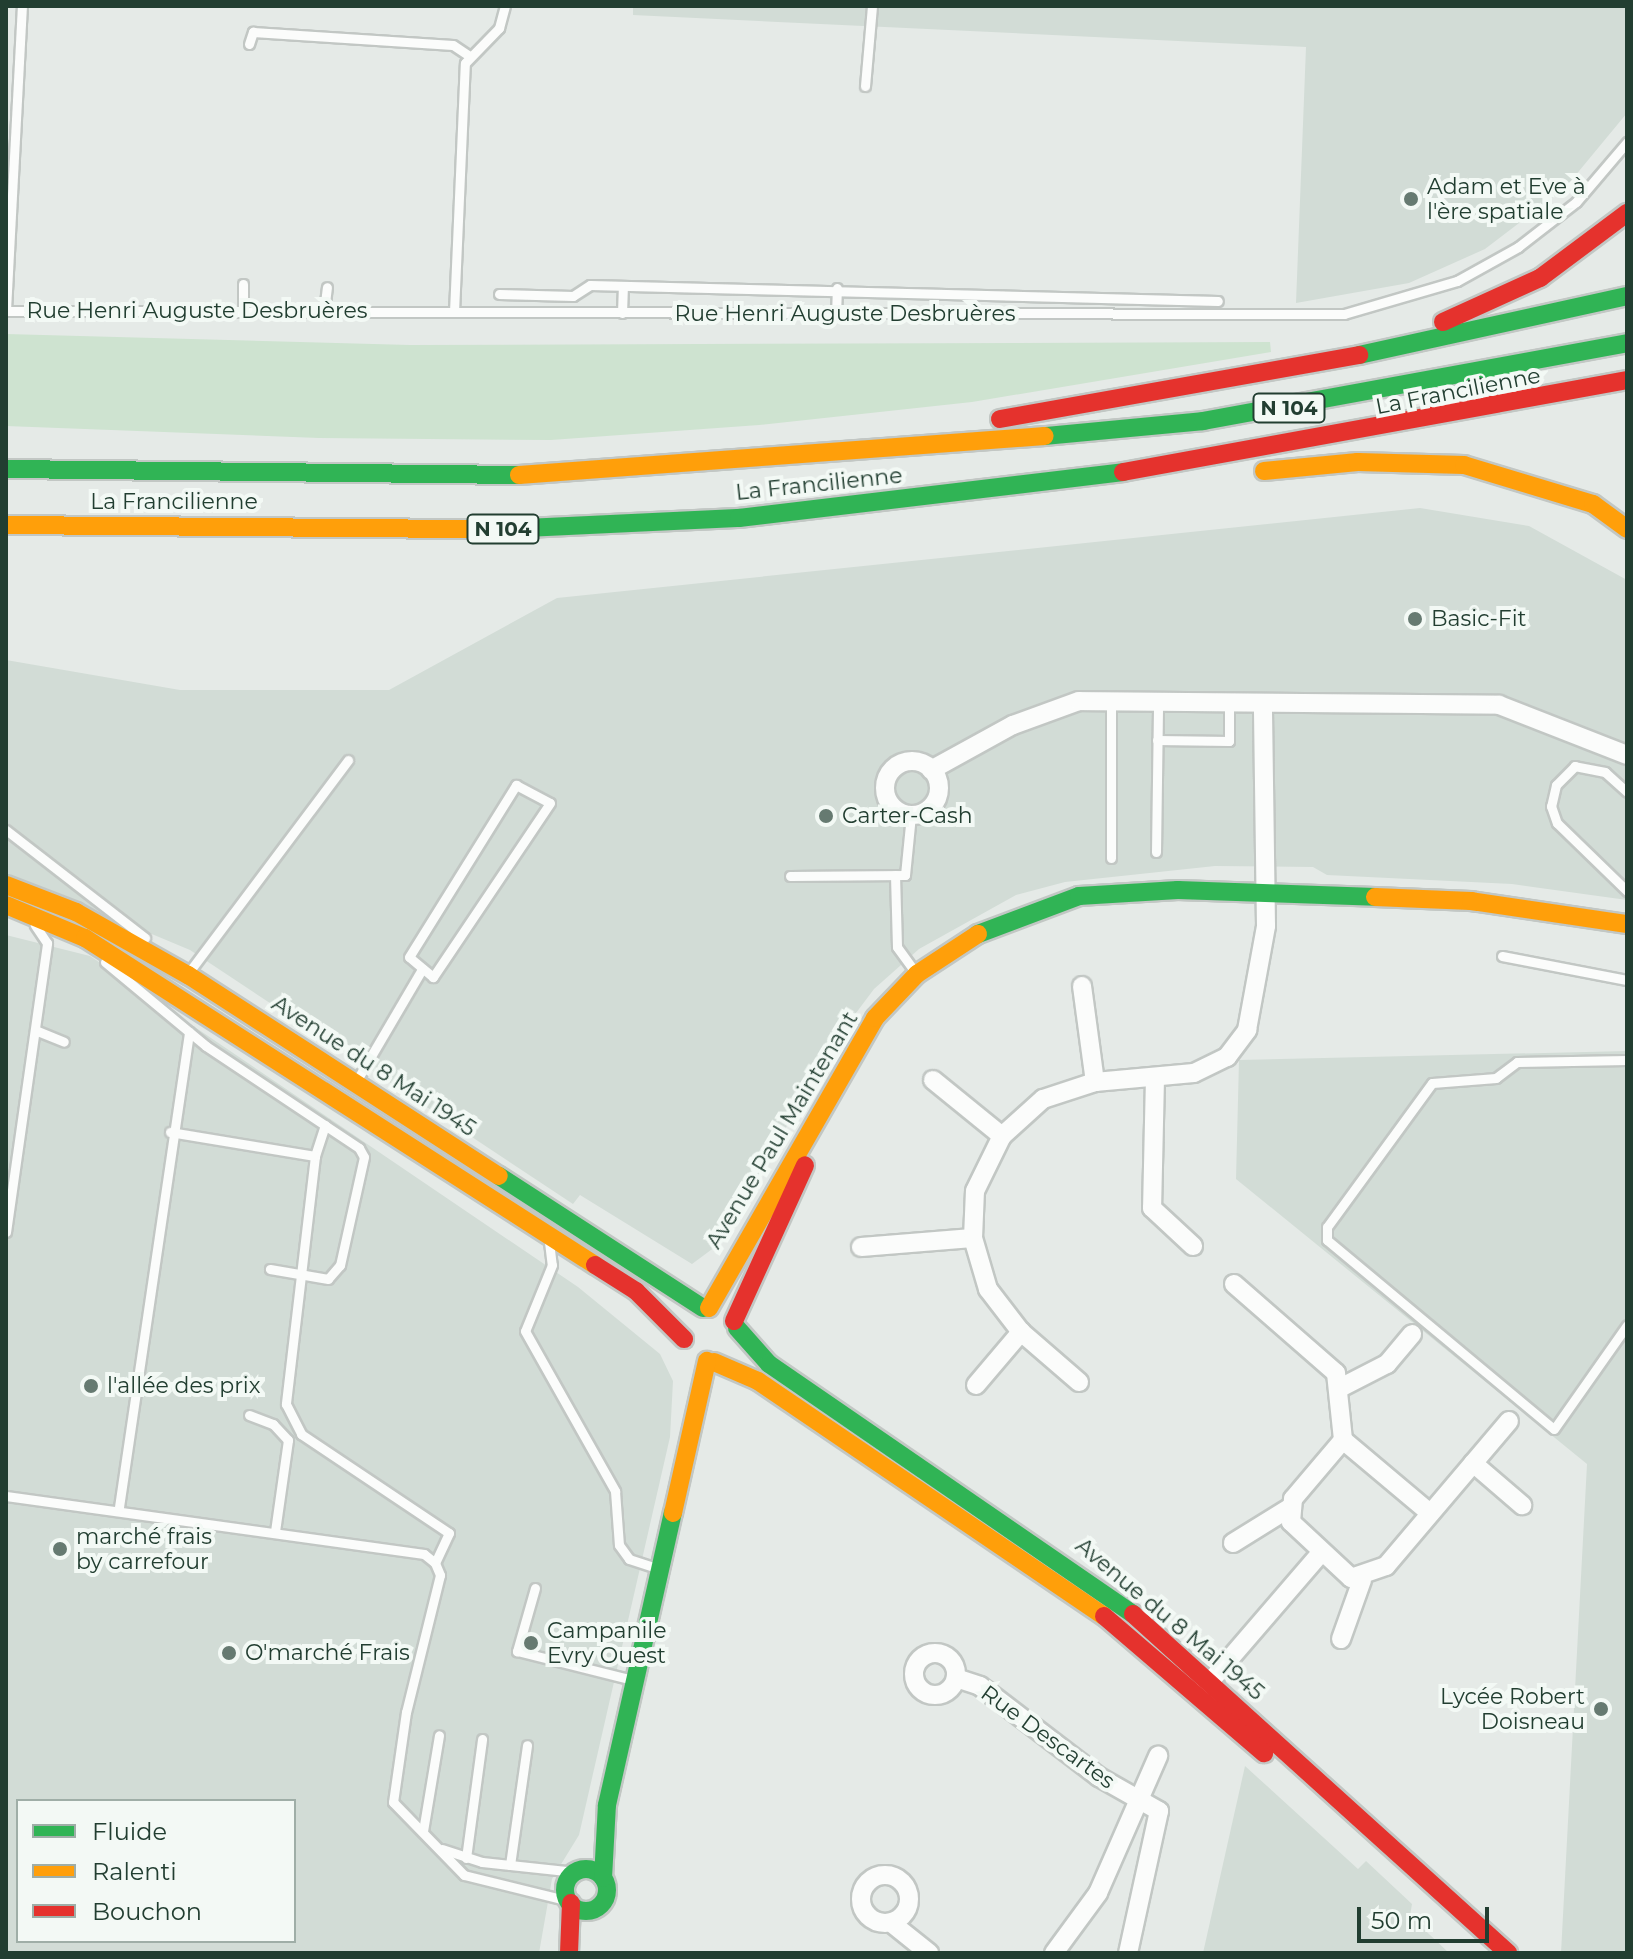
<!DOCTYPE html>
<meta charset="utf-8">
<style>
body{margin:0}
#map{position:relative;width:1633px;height:1959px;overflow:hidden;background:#e5eae7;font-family:Montserrat,sans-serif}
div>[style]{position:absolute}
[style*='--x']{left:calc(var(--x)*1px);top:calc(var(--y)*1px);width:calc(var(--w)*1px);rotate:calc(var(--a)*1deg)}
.built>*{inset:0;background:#d2dcd6}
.green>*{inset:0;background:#cee3d0}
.roads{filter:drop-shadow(2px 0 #c2c7c4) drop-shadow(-2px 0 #c2c7c4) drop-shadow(0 2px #c2c7c4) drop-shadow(0 -2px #c2c7c4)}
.lane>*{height:9px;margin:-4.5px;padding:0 4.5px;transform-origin:4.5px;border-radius:4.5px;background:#fbfcfb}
.street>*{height:18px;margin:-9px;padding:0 9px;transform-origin:9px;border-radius:9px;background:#fbfcfb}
.street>.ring{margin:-9px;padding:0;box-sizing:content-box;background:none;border:18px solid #fbfcfb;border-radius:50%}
.fast>*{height:18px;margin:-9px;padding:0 9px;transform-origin:9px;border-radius:9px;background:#30b455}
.fast>.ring{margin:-9px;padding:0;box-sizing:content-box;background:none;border:18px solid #30b455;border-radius:50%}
.slow>*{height:18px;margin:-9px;padding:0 9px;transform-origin:9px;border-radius:9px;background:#ff9f0a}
.jam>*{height:18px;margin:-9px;padding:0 9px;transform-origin:9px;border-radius:9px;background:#e5322d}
.dots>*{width:22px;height:22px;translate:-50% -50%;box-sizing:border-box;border:4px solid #f3f9f5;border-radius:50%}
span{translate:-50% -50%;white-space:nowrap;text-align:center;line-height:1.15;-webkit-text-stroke:8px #f3f9f5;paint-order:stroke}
.shield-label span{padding:2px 6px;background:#f3f9f5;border:2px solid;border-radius:6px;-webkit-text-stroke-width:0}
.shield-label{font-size:20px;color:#223e31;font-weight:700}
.poi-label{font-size:22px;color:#223e31}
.left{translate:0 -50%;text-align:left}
.right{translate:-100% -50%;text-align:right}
.street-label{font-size:22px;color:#223e31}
.frame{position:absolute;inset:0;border:8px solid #223e31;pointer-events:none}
.legend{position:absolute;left:16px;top:1799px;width:280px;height:144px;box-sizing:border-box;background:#f3f9f5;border:2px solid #9faea7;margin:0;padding:10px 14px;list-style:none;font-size:24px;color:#223e31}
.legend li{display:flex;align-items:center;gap:16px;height:40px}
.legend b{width:40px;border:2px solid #9faea7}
.scale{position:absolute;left:1357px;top:1907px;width:132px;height:36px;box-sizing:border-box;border:4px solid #223e31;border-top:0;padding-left:10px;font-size:24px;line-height:28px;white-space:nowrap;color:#223e31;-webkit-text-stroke:6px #f3f9f5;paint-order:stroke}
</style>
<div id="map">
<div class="built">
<div style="clip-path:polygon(633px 6px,1627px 6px,1627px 113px,1565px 188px,1485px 249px,1409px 283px,1296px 303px,1306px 47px,633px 15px)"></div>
<div style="clip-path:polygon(1420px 508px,1529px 526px,1627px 580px,1627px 900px,1512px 884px,1327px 875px,1313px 867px,1215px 866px,1065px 882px,1016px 895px,919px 949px,874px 989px,838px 1037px,719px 1244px,692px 1264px,580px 1195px,573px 1204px,190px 950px,6px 873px,6px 660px,180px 690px,389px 690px,557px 598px)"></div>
<div style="clip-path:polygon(evenodd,6px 935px,90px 956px,578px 1287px,660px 1354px,673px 1381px,670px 1437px,579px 1835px,552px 1879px,539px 1953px,6px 1953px,6px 935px,18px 1801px,294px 1801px,294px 1941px,18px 1941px,18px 1801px)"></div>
<div style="clip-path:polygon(1627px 1051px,1627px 1953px,1561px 1953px,1587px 1464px,1236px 1179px,1239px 1060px)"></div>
<div style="clip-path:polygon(1245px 1766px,1358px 1869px,1366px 1861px,1412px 1904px,1410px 1916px,1449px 1953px,1203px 1953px)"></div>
</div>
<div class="green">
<div style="clip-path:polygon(6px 334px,410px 345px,1270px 342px,1271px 352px,972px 402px,759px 425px,551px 440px,319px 438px,6px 426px)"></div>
</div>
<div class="roads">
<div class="lane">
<div style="--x:249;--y:44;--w:13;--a:-72"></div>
<div style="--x:253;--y:32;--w:200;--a:3.7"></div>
<div style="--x:453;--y:45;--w:18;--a:34"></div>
<div style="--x:865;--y:86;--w:80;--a:-85"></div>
<div style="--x:499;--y:294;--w:74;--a:1.5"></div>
<div style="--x:573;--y:296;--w:20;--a:-33"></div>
<div style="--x:590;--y:285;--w:628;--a:1.46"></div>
<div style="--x:6;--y:310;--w:304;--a:-87"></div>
<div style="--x:6;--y:311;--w:1338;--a:0.13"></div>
<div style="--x:1344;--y:314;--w:118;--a:-16.3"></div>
<div style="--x:1457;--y:281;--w:70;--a:-29.1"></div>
<div style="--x:1518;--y:247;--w:73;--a:-37.8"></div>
<div style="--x:1576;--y:202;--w:79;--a:-49.6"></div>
<div style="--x:243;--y:311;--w:27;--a:-90"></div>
<div style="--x:324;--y:311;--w:24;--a:-83"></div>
<div style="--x:454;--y:312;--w:249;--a:-87.5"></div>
<div style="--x:465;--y:63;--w:49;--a:-45.8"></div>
<div style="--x:499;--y:28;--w:23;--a:-75"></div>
<div style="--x:622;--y:313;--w:26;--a:-88"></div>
<div style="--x:836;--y:315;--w:27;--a:-88"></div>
<div style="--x:1157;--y:740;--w:72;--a:0.8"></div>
<div style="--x:1229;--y:741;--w:37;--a:-90"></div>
<div style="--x:516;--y:785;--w:38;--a:28"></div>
<div style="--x:550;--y:803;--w:210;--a:123.9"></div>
<div style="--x:433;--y:977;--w:31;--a:-140"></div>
<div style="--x:409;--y:957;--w:203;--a:-58.1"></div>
<div style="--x:1627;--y:792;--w:30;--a:-138"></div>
<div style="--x:1605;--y:772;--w:31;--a:-169"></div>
<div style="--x:1575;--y:766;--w:27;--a:135"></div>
<div style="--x:1556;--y:785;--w:22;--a:103"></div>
<div style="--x:1551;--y:806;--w:18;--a:71"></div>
<div style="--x:1557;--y:823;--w:98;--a:44.2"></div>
<div style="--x:6;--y:830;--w:176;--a:37.8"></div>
<div style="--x:1156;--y:852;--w:149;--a:-89.2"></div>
<div style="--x:1111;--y:858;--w:156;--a:-90"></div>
<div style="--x:895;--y:875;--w:72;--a:88.4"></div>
<div style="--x:897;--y:947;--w:32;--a:54"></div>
<div style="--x:790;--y:876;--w:115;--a:-0.5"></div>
<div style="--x:905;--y:875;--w:60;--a:-84.3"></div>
<div style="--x:1502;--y:956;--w:127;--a:10.9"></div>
<div style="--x:105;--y:962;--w:131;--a:39.7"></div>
<div style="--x:206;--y:1046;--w:184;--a:33.7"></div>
<div style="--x:359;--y:1148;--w:10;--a:61"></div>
<div style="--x:364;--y:1157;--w:111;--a:102.5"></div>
<div style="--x:340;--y:1265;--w:18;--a:131"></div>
<div style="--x:328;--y:1279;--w:59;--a:-170.2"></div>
<div style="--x:189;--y:972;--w:265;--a:-53.1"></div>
<div style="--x:35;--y:1030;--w:31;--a:22"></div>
<div style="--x:1627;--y:1060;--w:110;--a:179"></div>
<div style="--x:1517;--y:1062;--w:26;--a:143"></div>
<div style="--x:1496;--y:1078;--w:64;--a:175.5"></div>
<div style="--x:1432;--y:1083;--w:178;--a:126.1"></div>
<div style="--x:1327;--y:1227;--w:13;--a:90"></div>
<div style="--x:1327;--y:1240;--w:295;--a:39.8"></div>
<div style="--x:1554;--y:1429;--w:127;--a:-54.9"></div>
<div style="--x:357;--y:1080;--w:129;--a:-59.6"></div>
<div style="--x:325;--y:1125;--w:33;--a:108"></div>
<div style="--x:315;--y:1156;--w:250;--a:96.7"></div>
<div style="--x:286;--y:1404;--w:34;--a:63"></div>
<div style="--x:301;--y:1434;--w:178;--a:33.8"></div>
<div style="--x:449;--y:1533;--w:33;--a:115"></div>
<div style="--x:435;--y:1563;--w:13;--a:67"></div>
<div style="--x:440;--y:1575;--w:141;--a:103.9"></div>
<div style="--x:406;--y:1712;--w:91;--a:98.2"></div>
<div style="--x:393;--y:1802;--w:102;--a:45.8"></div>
<div style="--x:464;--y:1875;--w:108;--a:13.9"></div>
<div style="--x:170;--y:1132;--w:147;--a:9.4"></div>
<div style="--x:6;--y:1232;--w:292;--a:-81.9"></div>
<div style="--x:47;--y:943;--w:22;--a:-124"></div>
<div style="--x:549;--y:1242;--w:23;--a:83"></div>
<div style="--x:552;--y:1265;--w:71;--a:112.2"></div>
<div style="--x:525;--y:1331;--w:184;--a:60.6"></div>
<div style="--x:615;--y:1491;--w:54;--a:85.8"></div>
<div style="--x:619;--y:1545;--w:17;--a:54"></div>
<div style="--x:629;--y:1559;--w:29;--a:18"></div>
<div style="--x:249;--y:1415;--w:26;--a:21"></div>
<div style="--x:273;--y:1424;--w:22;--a:47"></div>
<div style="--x:288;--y:1440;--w:92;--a:98.1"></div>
<div style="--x:6;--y:1496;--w:422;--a:7.9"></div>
<div style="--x:424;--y:1554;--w:14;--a:39"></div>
<div style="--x:119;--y:1507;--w:480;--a:-81.6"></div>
<div style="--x:535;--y:1588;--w:66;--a:105.9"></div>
<div style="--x:517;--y:1651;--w:120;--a:14"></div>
<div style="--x:423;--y:1831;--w:97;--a:-80.5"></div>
<div style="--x:442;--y:1849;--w:42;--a:18"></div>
<div style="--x:482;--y:1862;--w:94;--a:6.1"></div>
<div style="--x:466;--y:1858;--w:120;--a:-82.3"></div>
<div style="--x:510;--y:1865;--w:121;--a:-81.9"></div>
</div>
<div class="street">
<div class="ring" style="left:885px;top:761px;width:36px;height:36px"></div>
<div style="--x:931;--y:770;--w:94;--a:-28.8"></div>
<div style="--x:1013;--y:725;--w:70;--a:-20"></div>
<div style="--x:1079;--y:701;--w:420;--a:0.5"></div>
<div style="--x:1499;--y:705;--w:137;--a:21.3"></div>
<div style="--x:1082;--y:986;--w:97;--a:82.3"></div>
<div style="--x:1155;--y:1078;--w:130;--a:91.3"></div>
<div style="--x:1152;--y:1208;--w:56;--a:42.8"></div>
<div style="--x:933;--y:1080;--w:89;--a:39.1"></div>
<div style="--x:861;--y:1247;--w:112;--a:-4.6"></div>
<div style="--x:1234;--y:1284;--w:135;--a:41.1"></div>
<div style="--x:1336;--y:1373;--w:67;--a:84"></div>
<div style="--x:1343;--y:1440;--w:77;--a:130.3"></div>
<div style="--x:1293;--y:1499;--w:23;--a:95"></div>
<div style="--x:1291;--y:1522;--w:82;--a:43"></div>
<div style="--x:1351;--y:1578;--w:37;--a:-19"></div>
<div style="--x:1386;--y:1566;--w:190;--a:-49.7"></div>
<div style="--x:1079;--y:1382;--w:77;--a:-139.2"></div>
<div style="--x:1021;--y:1332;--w:54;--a:-127.5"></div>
<div style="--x:988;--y:1289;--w:53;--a:-106.4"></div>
<div style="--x:973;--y:1238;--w:47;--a:-87.6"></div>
<div style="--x:975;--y:1191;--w:61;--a:-63.9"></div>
<div style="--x:1002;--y:1136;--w:55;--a:-42.1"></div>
<div style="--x:1043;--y:1099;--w:55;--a:-18.1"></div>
<div style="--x:1095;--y:1082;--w:99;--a:-5.2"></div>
<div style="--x:1194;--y:1073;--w:37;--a:-26"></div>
<div style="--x:1227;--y:1057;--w:34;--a:-53"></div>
<div style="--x:1247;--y:1030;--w:106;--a:-79.6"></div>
<div style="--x:1266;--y:926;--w:222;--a:-90.8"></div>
<div style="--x:976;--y:1385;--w:70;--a:-49.7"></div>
<div style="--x:1340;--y:1388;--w:53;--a:-27.1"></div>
<div style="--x:1387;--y:1364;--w:39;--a:-50"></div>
<div style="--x:1343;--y:1440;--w:114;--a:40"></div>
<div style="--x:1473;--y:1463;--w:65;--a:40.6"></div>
<div style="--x:1233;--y:1543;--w:68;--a:-31.8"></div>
<div style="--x:1341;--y:1639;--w:63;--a:-70.4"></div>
<div class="ring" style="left:914px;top:1653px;width:24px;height:24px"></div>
<div style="--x:956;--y:1678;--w:25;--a:18"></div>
<div style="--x:980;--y:1686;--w:150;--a:37.4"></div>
<div style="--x:1099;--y:1777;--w:69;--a:29.5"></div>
<div style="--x:1159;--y:1811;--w:145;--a:102.3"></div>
<div style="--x:1202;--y:1691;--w:181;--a:-49.3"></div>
<div class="ring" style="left:861px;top:1875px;width:30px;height:30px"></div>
<div style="--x:894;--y:1925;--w:45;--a:38.7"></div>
<div style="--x:1054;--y:1953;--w:74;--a:-53.7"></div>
<div style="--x:1098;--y:1893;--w:150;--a:-66.3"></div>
</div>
<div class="fast">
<div style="--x:1359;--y:355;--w:274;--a:-12.4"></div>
<div style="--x:1045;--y:436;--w:159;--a:-5.4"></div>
<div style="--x:1203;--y:421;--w:431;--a:-10.4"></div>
<div style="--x:6;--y:469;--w:513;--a:0.67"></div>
<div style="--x:503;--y:529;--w:236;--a:-2.7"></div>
<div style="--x:739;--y:518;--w:387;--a:-6.8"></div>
<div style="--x:978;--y:934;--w:108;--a:-20.6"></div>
<div style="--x:1079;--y:896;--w:99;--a:-3.5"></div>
<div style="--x:1178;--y:890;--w:197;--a:2"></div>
<div style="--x:499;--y:1176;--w:243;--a:32.9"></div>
<div style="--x:737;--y:1328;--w:48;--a:48.4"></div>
<div style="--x:769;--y:1364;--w:442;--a:34.5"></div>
<div class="ring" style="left:565px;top:1869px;width:24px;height:24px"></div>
<div style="--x:603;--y:1878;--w:73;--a:-86.9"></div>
<div style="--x:607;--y:1805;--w:299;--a:-77.3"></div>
</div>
<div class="slow">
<div style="--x:1264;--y:471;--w:94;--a:-5.5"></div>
<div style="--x:1358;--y:462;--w:106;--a:1.6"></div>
<div style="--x:1464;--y:465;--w:135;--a:16.8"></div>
<div style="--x:1593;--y:504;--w:42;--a:36.3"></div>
<div style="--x:519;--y:475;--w:527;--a:-4.24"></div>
<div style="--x:6;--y:525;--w:497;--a:0.5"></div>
<div style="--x:6;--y:885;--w:75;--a:21.1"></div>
<div style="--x:76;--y:912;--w:129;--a:29.4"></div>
<div style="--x:188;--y:975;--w:370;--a:32.9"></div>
<div style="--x:1375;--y:897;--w:96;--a:2.4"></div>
<div style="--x:1471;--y:901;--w:158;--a:8.4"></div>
<div style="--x:6;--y:905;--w:86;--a:22.7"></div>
<div style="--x:85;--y:938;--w:606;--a:32.67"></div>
<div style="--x:709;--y:1308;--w:334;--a:-60.2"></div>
<div style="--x:875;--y:1018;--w:61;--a:-46.3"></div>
<div style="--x:917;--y:974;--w:73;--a:-33.3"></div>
<div style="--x:714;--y:1362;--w:48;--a:23.4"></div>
<div style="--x:758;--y:1381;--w:418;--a:34.2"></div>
<div style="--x:673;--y:1513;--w:156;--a:-77.4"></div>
</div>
<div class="jam">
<div style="--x:1443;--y:322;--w:107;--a:-24.4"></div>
<div style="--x:1540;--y:278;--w:109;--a:-36.8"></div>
<div style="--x:1000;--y:419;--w:365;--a:-10.1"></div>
<div style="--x:1123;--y:472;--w:512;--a:-10.34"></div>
<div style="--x:595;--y:1265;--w:49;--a:32.4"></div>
<div style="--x:636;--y:1291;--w:68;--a:45"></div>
<div style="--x:734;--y:1321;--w:171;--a:-65.5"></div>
<div style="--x:1133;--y:1614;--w:506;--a:42.11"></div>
<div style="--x:1104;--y:1616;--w:211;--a:40.6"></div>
<div style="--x:569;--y:1953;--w:50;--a:-87.7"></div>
</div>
</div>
<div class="dots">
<div style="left:1411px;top:199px;background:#667a71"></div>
<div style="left:1415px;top:619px;background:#667a71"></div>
<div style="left:826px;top:816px;background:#667a71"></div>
<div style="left:91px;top:1386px;background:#667a71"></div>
<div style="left:60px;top:1549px;background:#667a71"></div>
<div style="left:531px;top:1643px;background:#667a71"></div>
<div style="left:229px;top:1653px;background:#667a71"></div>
<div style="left:1601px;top:1709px;background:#667a71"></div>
</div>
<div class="shield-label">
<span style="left:1289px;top:408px">N 104</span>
<span style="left:503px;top:529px">N 104</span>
</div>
<div class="poi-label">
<span class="left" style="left:1427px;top:199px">Adam et Eve à<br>l'ère spatiale</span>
<span class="left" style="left:1431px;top:619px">Basic-Fit</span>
<span class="left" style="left:842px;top:816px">Carter-Cash</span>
<span class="left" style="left:107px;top:1386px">l'allée des prix</span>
<span class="left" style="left:76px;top:1549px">marché frais<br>by carrefour</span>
<span class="left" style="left:547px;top:1643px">Campanile<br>Evry Ouest</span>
<span class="left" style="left:245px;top:1653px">O'marché Frais</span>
<span class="right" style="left:1585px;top:1709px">Lycée Robert<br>Doisneau</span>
</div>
<div class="street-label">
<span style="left:197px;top:311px">Rue Henri Auguste Desbruères</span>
<span style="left:845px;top:314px">Rue Henri Auguste Desbruères</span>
<span style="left:1458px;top:391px;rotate:-11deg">La Francilienne</span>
<span style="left:819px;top:484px;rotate:-6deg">La Francilienne</span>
<span style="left:174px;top:502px">La Francilienne</span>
<span style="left:374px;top:1066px;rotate:33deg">Avenue du 8 Mai 1945</span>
<span style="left:782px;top:1130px;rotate:-59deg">Avenue Paul Maintenant</span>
<span style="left:1170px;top:1619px;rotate:40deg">Avenue du 8 Mai 1945</span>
<span style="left:1048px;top:1737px;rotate:36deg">Rue Descartes</span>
</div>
<div class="frame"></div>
<ul class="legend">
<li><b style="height:10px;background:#30b455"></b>Fluide</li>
<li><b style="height:10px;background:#ff9f0a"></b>Ralenti</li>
<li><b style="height:10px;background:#e5322d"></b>Bouchon</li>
</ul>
<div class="scale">50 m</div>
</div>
